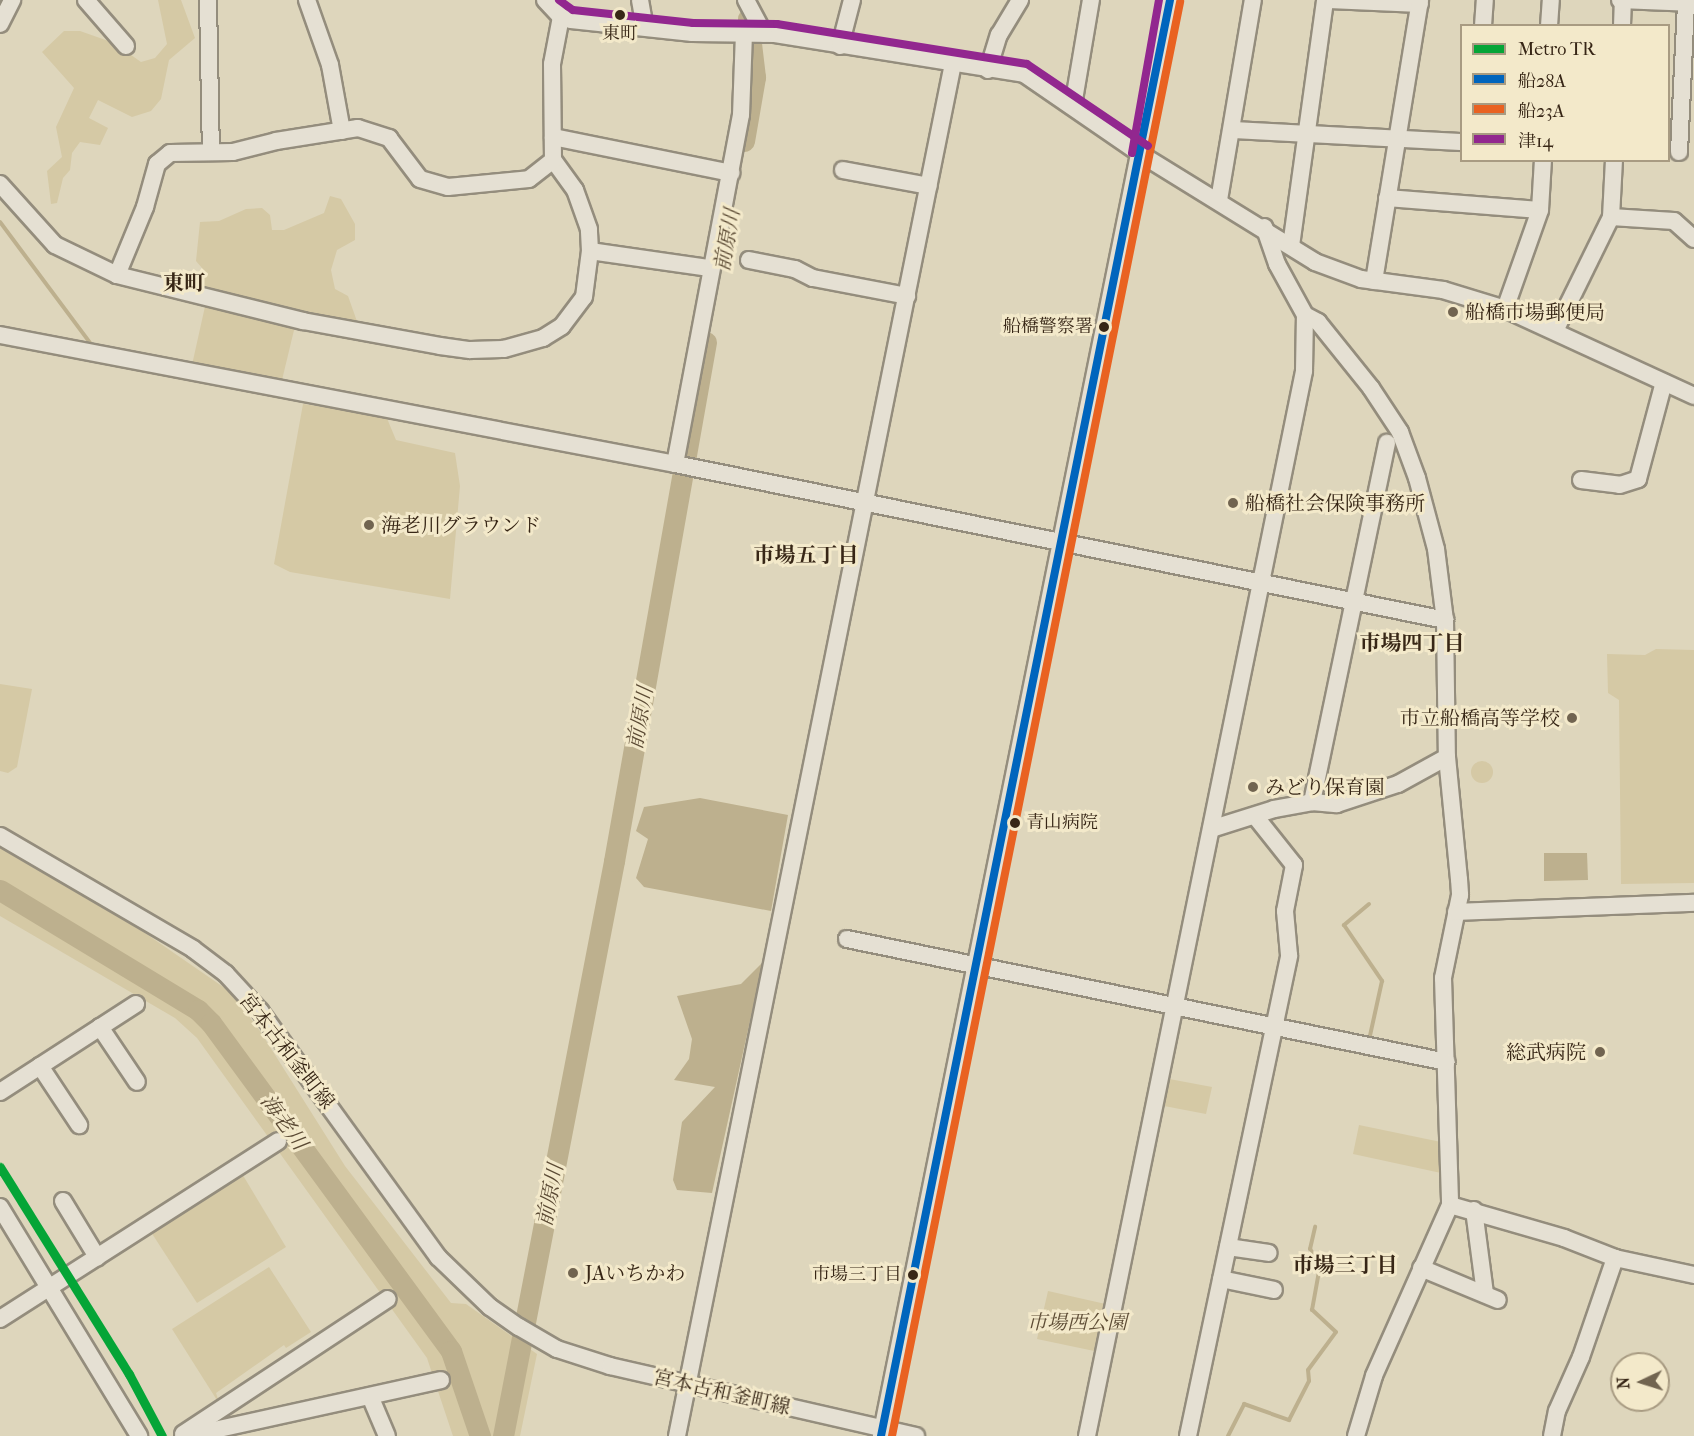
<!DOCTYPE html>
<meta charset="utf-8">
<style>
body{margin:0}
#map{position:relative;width:1694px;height:1436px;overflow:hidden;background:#ded6bc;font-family:"IM FELL French Canon","Noto Serif JP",serif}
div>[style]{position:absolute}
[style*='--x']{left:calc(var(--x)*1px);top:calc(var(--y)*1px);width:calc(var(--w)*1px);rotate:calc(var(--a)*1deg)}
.green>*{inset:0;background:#d5c9a5}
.round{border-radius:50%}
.water>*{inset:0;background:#bdb08e}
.stream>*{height:4px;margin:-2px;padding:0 2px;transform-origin:2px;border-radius:2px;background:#bdb08e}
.river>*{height:21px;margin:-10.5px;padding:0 10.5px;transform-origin:10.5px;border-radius:10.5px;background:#bdb08e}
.roads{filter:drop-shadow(2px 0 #948d7d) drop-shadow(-2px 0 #948d7d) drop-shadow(0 2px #948d7d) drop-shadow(0 -2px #948d7d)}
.minor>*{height:16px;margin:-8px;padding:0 8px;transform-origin:8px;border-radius:8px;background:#e5e0d3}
.bus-1>*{height:8px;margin:-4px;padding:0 4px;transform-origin:4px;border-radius:4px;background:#0065bd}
.bus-2>*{height:8px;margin:-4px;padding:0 4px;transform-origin:4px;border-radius:4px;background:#e96221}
.bus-3>*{height:8px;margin:-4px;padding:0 4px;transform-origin:4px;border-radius:4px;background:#92278f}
.metro-1>*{height:9px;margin:-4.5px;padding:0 4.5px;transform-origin:4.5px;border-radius:4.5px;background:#05a537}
.dots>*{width:16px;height:16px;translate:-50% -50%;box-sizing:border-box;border:3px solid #f3e9ca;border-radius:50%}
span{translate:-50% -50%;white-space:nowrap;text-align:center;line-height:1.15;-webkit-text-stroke:6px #f3e9ca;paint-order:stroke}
.bus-label{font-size:18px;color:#372616}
.right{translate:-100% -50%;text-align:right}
.left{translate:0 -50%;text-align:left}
.poi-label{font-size:20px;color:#372616}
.street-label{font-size:20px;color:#372616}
.park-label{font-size:20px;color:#5d4c35;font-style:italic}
.water-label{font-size:21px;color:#5b4a34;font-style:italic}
.neighbourhood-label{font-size:21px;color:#372616;font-weight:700}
.legend{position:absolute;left:1460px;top:24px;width:210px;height:138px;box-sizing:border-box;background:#f3e9ca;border:2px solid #a89b82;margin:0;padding:8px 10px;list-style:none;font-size:18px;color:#372616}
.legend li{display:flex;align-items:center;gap:12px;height:30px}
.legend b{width:30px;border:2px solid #a89b82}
.north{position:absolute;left:1610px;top:1352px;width:60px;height:60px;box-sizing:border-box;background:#f3e9ca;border:2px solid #a89b82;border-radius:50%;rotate:266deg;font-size:16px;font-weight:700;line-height:24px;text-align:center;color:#372616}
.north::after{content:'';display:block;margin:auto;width:21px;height:27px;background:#716450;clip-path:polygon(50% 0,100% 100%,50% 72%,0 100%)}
</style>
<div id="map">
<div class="green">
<div style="clip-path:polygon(158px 0,181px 0,195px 38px,169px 60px,161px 99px,151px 111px,132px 117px,98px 100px,89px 118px,108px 128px,100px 145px,80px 142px,72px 153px,70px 170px,63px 178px,57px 203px,51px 204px,47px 171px,62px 157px,56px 127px,74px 88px,42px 52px,64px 31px,80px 31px,114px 43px,141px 62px,155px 58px,167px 44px)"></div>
<div style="clip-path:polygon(330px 196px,341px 199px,355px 224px,355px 240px,337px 250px,331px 270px,335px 289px,348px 296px,359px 327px,203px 292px,202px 268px,196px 261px,200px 222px,219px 221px,246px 209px,262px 208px,270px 215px,272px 230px,284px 230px,324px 213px)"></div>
<div style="clip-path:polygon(206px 302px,295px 326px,282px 380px,192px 365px)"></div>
<div style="clip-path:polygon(303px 404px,386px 416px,396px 440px,455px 453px,460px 486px,450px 599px,290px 572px,274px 564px)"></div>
<div style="clip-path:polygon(1656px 649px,1694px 650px,1694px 883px,1621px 884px,1619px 700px,1608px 693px,1607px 654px,1645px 655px)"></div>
<div style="clip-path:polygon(0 684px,32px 689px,17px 767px,8px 773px,0 771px)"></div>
<div class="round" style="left:1471px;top:761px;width:22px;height:22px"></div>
<div style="clip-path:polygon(0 848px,142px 931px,232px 993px,260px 1031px,345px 1166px,451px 1303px,466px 1304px,537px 1354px,520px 1436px,453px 1436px,427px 1358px,197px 1038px,175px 1018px,0 916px)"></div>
<div style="clip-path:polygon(1164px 1078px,1212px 1087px,1206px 1114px,1159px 1105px)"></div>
<div style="clip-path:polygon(1359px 1125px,1441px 1142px,1441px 1173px,1353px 1154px)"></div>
<div style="clip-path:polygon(241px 1172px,286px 1247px,197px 1303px,149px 1229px)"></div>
<div style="clip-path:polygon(269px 1267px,311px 1332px,286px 1348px,284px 1345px,216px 1393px,220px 1405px,172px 1329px)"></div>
<div style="clip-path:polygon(1048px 1291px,1110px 1305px,1099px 1352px,1037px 1339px)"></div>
</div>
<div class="water">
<div style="clip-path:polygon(700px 798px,788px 815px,771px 911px,644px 887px,636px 878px,648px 839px,636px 831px,644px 807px)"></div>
<div style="clip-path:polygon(1544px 853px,1587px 853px,1588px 880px,1544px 881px)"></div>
<div style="clip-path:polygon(763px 962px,712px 1193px,677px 1190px,673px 1180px,682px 1122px,715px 1087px,674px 1080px,689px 1059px,692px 1039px,677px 996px,741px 984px)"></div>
</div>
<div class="stream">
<div style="--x:0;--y:222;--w:152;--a:53.3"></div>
<div style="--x:1369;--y:904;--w:33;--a:140"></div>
<div style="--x:1344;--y:925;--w:68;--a:55.8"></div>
<div style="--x:1382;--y:981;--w:60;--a:102.4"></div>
<div style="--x:1228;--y:1436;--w:36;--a:-63"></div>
<div style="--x:1244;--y:1404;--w:48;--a:19.6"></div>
<div style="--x:1289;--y:1420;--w:44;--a:-62.9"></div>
<div style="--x:1309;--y:1381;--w:11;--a:-95"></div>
<div style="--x:1308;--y:1370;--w:47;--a:-53.6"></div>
<div style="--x:1336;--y:1332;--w:33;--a:-137"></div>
<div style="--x:1312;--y:1310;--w:45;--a:-79.7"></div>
<div style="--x:1320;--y:1266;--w:20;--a:-120"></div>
<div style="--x:1310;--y:1249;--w:23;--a:-77"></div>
</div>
<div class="river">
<div style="--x:744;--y:141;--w:65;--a:-80.2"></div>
<div style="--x:755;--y:77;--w:59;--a:-96.8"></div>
<div style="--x:0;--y:890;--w:232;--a:31.2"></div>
<div style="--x:198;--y:1010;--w:18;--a:45"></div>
<div style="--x:211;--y:1023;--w:406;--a:53.8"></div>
<div style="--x:451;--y:1351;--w:90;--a:71.2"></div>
<div style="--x:503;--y:1436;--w:586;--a:-79.07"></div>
<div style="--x:614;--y:861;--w:527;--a:-79.95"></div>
</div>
<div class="roads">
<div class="minor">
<div style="--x:86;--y:0;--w:61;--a:49"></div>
<div style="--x:208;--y:0;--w:152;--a:88.9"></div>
<div style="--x:307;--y:0;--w:69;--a:70.5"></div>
<div style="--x:330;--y:65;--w:67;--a:79.7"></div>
<div style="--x:545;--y:0;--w:23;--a:47"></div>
<div style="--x:561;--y:17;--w:10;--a:17"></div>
<div style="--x:571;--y:20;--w:122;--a:6.1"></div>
<div style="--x:692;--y:33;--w:83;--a:0.7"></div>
<div style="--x:775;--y:34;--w:252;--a:9.1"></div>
<div style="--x:1024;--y:74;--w:143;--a:34.5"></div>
<div style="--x:1142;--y:155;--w:203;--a:31.7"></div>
<div style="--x:1315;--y:262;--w:49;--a:20.3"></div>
<div style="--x:1361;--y:279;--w:83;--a:7.6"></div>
<div style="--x:1443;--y:290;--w:65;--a:17"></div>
<div style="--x:1505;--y:309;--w:208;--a:24.7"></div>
<div style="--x:640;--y:0;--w:27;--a:80"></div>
<div style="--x:746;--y:0;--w:38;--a:62"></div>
<div style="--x:1329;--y:0;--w:91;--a:2.5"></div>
<div style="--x:1620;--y:0;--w:74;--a:2.3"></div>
<div style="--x:0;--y:24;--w:27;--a:-63"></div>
<div style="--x:1483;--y:26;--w:26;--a:-86"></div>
<div style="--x:1549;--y:26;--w:26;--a:-86"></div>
<div style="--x:1622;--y:26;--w:26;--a:-88"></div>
<div style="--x:840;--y:46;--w:48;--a:-75.4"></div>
<div style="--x:988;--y:70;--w:37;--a:-73"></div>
<div style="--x:999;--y:35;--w:41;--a:-59"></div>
<div style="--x:1073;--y:106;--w:108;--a:-80.4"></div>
<div style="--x:1232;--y:130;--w:230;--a:3"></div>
<div style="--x:553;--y:137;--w:182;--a:11.4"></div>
<div style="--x:1679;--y:152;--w:149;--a:-87.3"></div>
<div style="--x:843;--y:170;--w:87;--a:10.5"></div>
<div style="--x:0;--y:184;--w:82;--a:48"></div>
<div style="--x:55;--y:245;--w:69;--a:25.8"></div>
<div style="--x:117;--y:275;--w:192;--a:13.9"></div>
<div style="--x:303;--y:321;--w:139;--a:10.3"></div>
<div style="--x:440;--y:346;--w:30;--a:8"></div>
<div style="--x:470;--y:350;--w:34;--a:-2"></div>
<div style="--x:504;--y:349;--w:41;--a:-15.8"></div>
<div style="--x:543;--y:338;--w:22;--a:-32"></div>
<div style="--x:562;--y:326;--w:36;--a:-53"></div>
<div style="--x:584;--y:297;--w:46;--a:-82.6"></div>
<div style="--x:590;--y:251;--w:22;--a:-93"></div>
<div style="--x:589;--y:229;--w:41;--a:-109.7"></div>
<div style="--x:575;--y:190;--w:37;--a:-126"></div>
<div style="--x:553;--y:160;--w:96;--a:-90.6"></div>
<div style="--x:552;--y:64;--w:48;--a:-79.2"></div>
<div style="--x:1387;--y:198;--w:153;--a:4.5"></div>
<div style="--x:1219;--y:200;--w:203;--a:-80.4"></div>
<div style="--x:1611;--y:217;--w:63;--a:3.6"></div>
<div style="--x:1674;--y:221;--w:27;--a:42"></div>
<div style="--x:1291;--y:246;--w:248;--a:-82.1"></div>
<div style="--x:590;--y:251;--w:121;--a:8.1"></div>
<div style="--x:749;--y:260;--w:47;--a:11.1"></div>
<div style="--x:795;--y:269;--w:20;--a:27"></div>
<div style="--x:813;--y:278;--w:96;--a:10.8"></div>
<div style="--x:117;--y:275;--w:74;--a:-67.6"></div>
<div style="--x:145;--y:207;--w:45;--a:-74.4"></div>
<div style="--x:157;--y:164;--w:17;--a:-40"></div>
<div style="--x:170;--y:153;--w:63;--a:-0.9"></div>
<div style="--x:233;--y:152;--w:44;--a:-14.3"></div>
<div style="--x:276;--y:141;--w:83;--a:-9"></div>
<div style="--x:358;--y:128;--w:33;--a:18"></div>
<div style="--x:389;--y:138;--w:51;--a:52.9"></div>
<div style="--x:420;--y:179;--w:29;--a:16"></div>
<div style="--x:448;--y:187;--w:81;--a:-5.6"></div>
<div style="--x:529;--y:179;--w:31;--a:-38"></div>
<div style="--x:1374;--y:281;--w:285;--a:-80.7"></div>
<div style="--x:1505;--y:309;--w:105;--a:-70.5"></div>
<div style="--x:1540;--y:210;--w:50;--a:-86.6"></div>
<div style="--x:1305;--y:315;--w:15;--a:28"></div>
<div style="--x:1318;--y:322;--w:85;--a:51.2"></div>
<div style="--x:1371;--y:388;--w:53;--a:56.6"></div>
<div style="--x:1400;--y:432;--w:49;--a:69.7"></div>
<div style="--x:1417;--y:478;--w:73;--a:75"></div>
<div style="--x:1436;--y:549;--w:72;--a:82.8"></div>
<div style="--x:1445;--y:620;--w:137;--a:89.2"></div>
<div style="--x:1447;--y:757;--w:123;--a:84.4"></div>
<div style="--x:1459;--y:879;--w:16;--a:86"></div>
<div style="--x:1460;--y:895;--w:85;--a:101.6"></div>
<div style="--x:1443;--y:978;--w:227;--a:88.2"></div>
<div style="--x:1450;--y:1205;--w:187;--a:114"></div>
<div style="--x:1374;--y:1376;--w:63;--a:106.7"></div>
<div style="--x:1555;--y:331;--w:127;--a:-63.8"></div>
<div style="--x:1611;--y:217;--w:57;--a:-87"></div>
<div style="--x:0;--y:335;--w:687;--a:10.82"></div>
<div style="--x:675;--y:464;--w:786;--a:11.45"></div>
<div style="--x:675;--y:464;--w:355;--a:-79.3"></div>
<div style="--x:741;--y:115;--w:81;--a:-87.9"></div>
<div style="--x:1581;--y:480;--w:39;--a:7"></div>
<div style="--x:1620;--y:485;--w:19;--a:-18"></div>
<div style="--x:1638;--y:479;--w:100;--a:-75"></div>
<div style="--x:1312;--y:802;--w:367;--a:-78.2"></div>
<div style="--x:1211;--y:829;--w:66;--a:-17.6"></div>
<div style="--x:1274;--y:809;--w:39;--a:-10"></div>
<div style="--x:1312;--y:802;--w:25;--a:5"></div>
<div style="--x:1337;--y:804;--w:64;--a:-18.2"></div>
<div style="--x:1398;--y:784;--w:56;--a:-28.9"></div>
<div style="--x:0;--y:836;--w:224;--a:30.3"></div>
<div style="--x:193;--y:949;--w:41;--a:37.1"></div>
<div style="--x:226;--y:974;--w:50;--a:47.4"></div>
<div style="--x:260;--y:1011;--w:304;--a:54.1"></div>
<div style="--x:438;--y:1257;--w:72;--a:43.9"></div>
<div style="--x:490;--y:1307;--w:35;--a:35"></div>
<div style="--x:519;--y:1327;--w:44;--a:30.1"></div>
<div style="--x:557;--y:1349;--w:56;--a:17.8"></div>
<div style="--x:610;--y:1366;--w:314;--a:12.9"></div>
<div style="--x:1456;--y:912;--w:238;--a:-2.2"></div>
<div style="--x:847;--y:939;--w:612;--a:11.59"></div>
<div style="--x:100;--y:1027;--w:66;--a:56.1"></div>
<div style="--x:40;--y:1066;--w:71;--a:56.5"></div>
<div style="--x:0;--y:1092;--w:162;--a:-32.9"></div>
<div style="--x:63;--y:1201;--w:66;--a:58.7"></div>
<div style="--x:1450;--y:1205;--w:119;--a:16.1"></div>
<div style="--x:1564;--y:1238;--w:55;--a:21.4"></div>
<div style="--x:1615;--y:1258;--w:81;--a:12.1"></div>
<div style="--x:0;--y:1207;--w:268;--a:58.7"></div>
<div style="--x:1474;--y:1210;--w:85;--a:82.5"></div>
<div style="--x:1228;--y:1247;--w:41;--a:8.3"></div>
<div style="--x:1421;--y:1268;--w:83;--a:22.6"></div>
<div style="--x:1221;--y:1279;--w:54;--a:11.7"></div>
<div style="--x:0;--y:1319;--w:330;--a:-32.6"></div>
<div style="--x:370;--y:1396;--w:43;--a:67"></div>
<div style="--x:183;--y:1434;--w:245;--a:-33.4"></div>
<div style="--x:187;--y:1436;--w:260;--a:-12.4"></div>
<div style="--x:677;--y:1436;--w:1399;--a:-78.63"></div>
<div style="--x:881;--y:1436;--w:1465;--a:-78.62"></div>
<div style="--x:1087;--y:1436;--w:1087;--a:-78.48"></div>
<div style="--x:1304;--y:371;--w:56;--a:-89"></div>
<div style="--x:1305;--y:315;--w:58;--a:-118.8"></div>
<div style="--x:1277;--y:264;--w:39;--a:-109"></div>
<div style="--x:1188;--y:1436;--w:491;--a:-78.1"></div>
<div style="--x:1289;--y:955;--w:44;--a:-95.2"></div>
<div style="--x:1285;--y:911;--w:47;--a:-78.9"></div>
<div style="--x:1294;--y:865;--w:63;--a:-128.5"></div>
<div style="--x:1552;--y:1436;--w:25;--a:-79"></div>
<div style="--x:1557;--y:1411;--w:59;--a:-66"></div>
<div style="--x:1581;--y:1357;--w:105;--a:-71"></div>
</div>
</div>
<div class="bus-1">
<div style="--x:881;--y:1436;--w:1465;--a:-78.62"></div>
</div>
<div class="bus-2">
<div style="--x:892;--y:1436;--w:1463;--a:-78.64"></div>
</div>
<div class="bus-3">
<div style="--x:559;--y:0;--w:17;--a:36"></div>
<div style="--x:573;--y:10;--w:121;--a:6.2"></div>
<div style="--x:693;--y:23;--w:84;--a:0.7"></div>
<div style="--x:777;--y:24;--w:253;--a:9.1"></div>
<div style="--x:1027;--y:64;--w:146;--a:34.1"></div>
<div style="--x:1132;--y:153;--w:155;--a:-80"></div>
</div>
<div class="metro-1">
<div style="--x:0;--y:1167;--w:244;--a:58.1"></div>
<div style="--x:129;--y:1374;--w:70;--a:62"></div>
</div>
<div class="dots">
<div style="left:620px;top:15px;background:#372616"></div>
<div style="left:1453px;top:312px;background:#716450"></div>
<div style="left:1104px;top:327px;background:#372616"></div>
<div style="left:1233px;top:503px;background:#716450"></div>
<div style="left:369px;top:525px;background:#716450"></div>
<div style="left:1572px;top:718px;background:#716450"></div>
<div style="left:1253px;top:787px;background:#716450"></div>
<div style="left:1015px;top:823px;background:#372616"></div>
<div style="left:1600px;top:1052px;background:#716450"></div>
<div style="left:573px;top:1273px;background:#716450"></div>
<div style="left:913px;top:1275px;background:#372616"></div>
</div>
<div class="bus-label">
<span style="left:620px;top:34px">東町</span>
<span class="right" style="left:1093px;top:327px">船橋警察署</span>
<span class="left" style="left:1026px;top:823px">青山病院</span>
<span class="right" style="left:902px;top:1275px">市場三丁目</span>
</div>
<div class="poi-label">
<span class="left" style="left:1465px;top:312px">船橋市場郵便局</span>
<span class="left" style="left:1245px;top:503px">船橋社会保険事務所</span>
<span class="left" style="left:381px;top:525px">海老川グラウンド</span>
<span class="right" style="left:1560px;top:718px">市立船橋高等学校</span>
<span class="left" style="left:1265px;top:787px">みどり保育園</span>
<span class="right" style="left:1586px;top:1052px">総武病院</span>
<span class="left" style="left:585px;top:1273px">JAいちかわ</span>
</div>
<div class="street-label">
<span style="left:287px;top:1051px;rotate:52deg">宮本古和釜町線</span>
<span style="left:722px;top:1392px;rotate:13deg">宮本古和釜町線</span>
</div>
<div class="park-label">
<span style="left:1077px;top:1322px">市場西公園</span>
</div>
<div class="water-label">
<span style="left:727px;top:240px;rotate:-80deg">前原川</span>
<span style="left:640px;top:718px;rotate:-80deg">前原川</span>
<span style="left:284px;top:1122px;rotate:54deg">海老川</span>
<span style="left:550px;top:1195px;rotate:-79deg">前原川</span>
</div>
<div class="neighbourhood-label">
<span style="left:184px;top:283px">東町</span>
<span style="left:806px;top:555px">市場五丁目</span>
<span style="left:1412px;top:643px">市場四丁目</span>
<span style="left:1345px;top:1265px">市場三丁目</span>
</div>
<ul class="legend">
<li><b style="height:8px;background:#05a537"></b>Metro TR</li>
<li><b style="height:8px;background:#0065bd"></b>船28A</li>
<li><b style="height:8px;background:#e96221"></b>船23A</li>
<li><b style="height:8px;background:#92278f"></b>津14</li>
</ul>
<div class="north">N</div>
</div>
